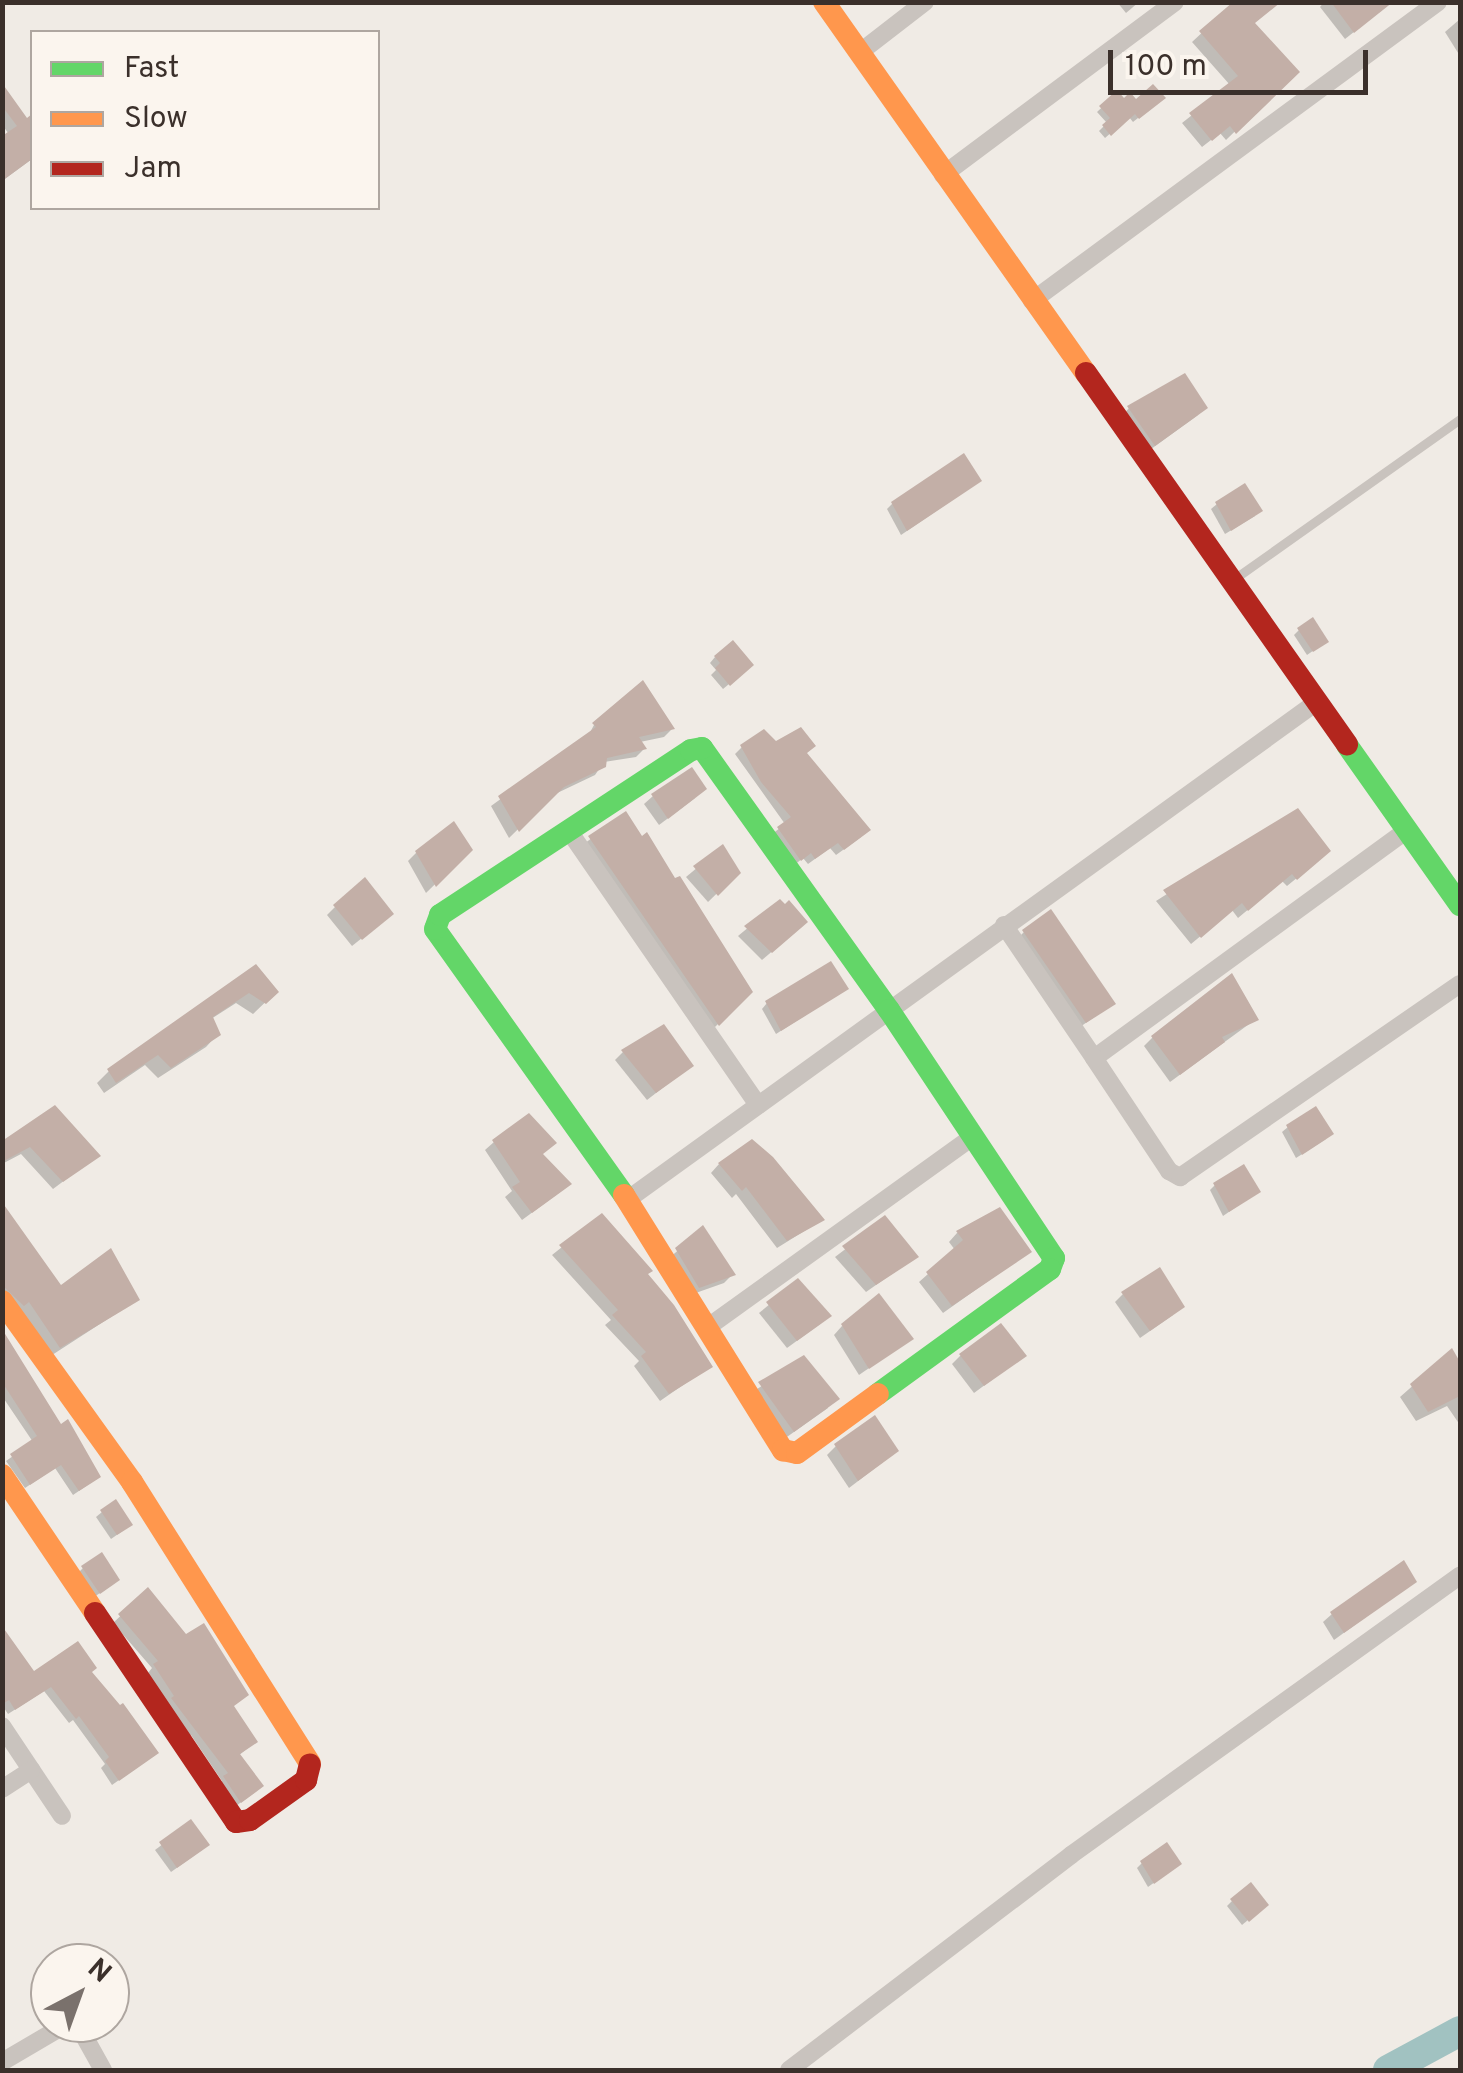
<!DOCTYPE html>
<style>
body{margin:0}
#map{position:relative;width:1463px;height:2073px;overflow:hidden;background:#f0ebe5;font-family:Overpass,sans-serif}
div>[style]{position:absolute}
[style*='--x']{left:calc(var(--x)*1px);top:calc(var(--y)*1px);width:calc(var(--w)*1px);rotate:calc(var(--a)*1deg)}
.shadow>*{inset:0;background:#0003}
.river>*{height:30px;margin:-15px;padding:0 15px;transform-origin:15px;border-radius:15px;background:#a1c2c1}
.building>*{inset:0;background:#c3afa7}
.lane>*{height:9px;margin:-4.5px;padding:0 4.5px;transform-origin:4.5px;border-radius:4.5px;background:#c9c3be}
.street>*{height:18px;margin:-9px;padding:0 9px;transform-origin:9px;border-radius:9px;background:#c9c3be}
.fast>*{height:22px;margin:-11px;padding:0 11px;transform-origin:11px;border-radius:11px;background:#63d668}
.slow>*{height:22px;margin:-11px;padding:0 11px;transform-origin:11px;border-radius:11px;background:#ff974d}
.jam>*{height:22px;margin:-11px;padding:0 11px;transform-origin:11px;border-radius:11px;background:#b3261e}
span{translate:-50% -50%;white-space:nowrap;text-align:center;line-height:1.15;-webkit-text-stroke:8px #fbf5ee;paint-order:stroke}
.frame{position:absolute;inset:0;border:5px solid #3b302b;pointer-events:none}
.legend{position:absolute;left:30px;top:30px;width:350px;height:180px;box-sizing:border-box;background:#fbf5ee;border:2px solid #aea6a0;margin:0;padding:12px 18px;list-style:none;font-size:30px;color:#3b302b}
.legend li{display:flex;align-items:center;gap:20px;height:50px}
.legend b{width:50px;border:2px solid #aea6a0}
.north{position:absolute;left:30px;top:1943px;width:100px;height:100px;box-sizing:border-box;background:#fbf5ee;border:2px solid #aea6a0;border-radius:50%;rotate:41deg;font-size:28px;font-weight:700;line-height:40px;text-align:center;color:#3b302b}
.north::after{content:'';display:block;margin:auto;width:35px;height:45px;background:#7a716c;clip-path:polygon(50% 0,100% 100%,50% 72%,0 100%)}
.scale{position:absolute;left:1108px;top:50px;width:260px;height:45px;box-sizing:border-box;border:5px solid #3b302b;border-top:0;padding-left:12px;font-size:30px;line-height:35px;white-space:nowrap;color:#3b302b;-webkit-text-stroke:8px #fbf5ee;paint-order:stroke}
</style>
<div id="map">
<div class="shadow">
<div style="clip-path:polygon(1117px 2px,1139px 2px,1126px 13px)"></div>
<div style="clip-path:polygon(1235px 2px,1296px 72px,1226px 140px,1220px 133px,1202px 147px,1182px 123px,1230px 85px,1192px 42px)"></div>
<div style="clip-path:polygon(1324px 2px,1392px 2px,1345px 39px,1320px 7px)"></div>
<div style="clip-path:polygon(1460px 19px,1460px 56px,1445px 32px)"></div>
<div style="clip-path:polygon(2px 87px,32px 126px,32px 159px,2px 181px,9px 134px,2px 125px)"></div>
<div style="clip-path:polygon(1117px 93px,1124px 101px,1158px 102px,1133px 122px,1129px 117px,1105px 138px,1099px 131px,1107px 123px,1097px 112px)"></div>
<div style="clip-path:polygon(1129px 408px,1198px 415px,1147px 452px,1122px 416px)"></div>
<div style="clip-path:polygon(973px 486px,901px 535px,887px 509px,892px 504px)"></div>
<div style="clip-path:polygon(1217px 504px,1255px 516px,1225px 534px,1211px 509px)"></div>
<div style="clip-path:polygon(1299px 630px,1320px 646px,1307px 655px,1294px 635px)"></div>
<div style="clip-path:polygon(715px 657px,746px 670px,723px 689px,711px 675px,716px 670px,710px 663px)"></div>
<div style="clip-path:polygon(643px 683px,672px 729px,664px 737px,640px 742px,644px 749px,636px 757px,604px 762px,595px 775px,553px 795px,509px 838px,491px 806px,588px 736px,594px 725px)"></div>
<div style="clip-path:polygon(776px 744px,805px 754px,861px 837px,836px 855px,830px 848px,808px 864px,803px 858px,793px 866px,771px 835px,785px 824px,735px 754px,742px 747px)"></div>
<div style="clip-path:polygon(653px 796px,695px 798px,659px 825px,644px 804px)"></div>
<div style="clip-path:polygon(1297px 811px,1320px 859px,1287px 886px,1282px 881px,1238px 918px,1232px 910px,1191px 944px,1156px 901px)"></div>
<div style="clip-path:polygon(625px 814px,750px 992px,709px 1033px,581px 846px)"></div>
<div style="clip-path:polygon(722px 847px,738px 873px,708px 902px,686px 877px)"></div>
<div style="clip-path:polygon(470px 850px,426px 893px,408px 861px,416px 853px)"></div>
<div style="clip-path:polygon(779px 902px,796px 931px,762px 960px,738px 936px)"></div>
<div style="clip-path:polygon(335px 907px,382px 922px,352px 946px,327px 915px)"></div>
<div style="clip-path:polygon(1024px 932px,1113px 1004px,1080px 1027px,1019px 937px)"></div>
<div style="clip-path:polygon(255px 967px,276px 992px,253px 1014px,236px 1003px,211px 1019px,218px 1034px,206px 1047px,158px 1078px,145px 1065px,104px 1093px,97px 1083px,109px 1071px)"></div>
<div style="clip-path:polygon(840px 993px,776px 1034px,762px 1009px,767px 1003px)"></div>
<div style="clip-path:polygon(1256px 1019px,1170px 1082px,1144px 1046px,1153px 1037px)"></div>
<div style="clip-path:polygon(623px 1052px,691px 1066px,647px 1100px,615px 1060px)"></div>
<div style="clip-path:polygon(54px 1109px,97px 1156px,53px 1189px,21px 1154px,2px 1164px,2px 1144px)"></div>
<div style="clip-path:polygon(1288px 1127px,1326px 1139px,1296px 1158px,1282px 1132px)"></div>
<div style="clip-path:polygon(494px 1142px,541px 1155px,560px 1192px,522px 1220px,505px 1197px,512px 1191px,485px 1150px)"></div>
<div style="clip-path:polygon(719px 1164px,822px 1220px,777px 1248px,736px 1194px,732px 1198px,711px 1173px)"></div>
<div style="clip-path:polygon(1215px 1185px,1258px 1192px,1223px 1216px,1210px 1190px)"></div>
<div style="clip-path:polygon(999px 1210px,1029px 1252px,943px 1313px,919px 1282px,955px 1250px,949px 1242px,957px 1233px)"></div>
<div style="clip-path:polygon(601px 1216px,709px 1367px,660px 1401px,634px 1366px,639px 1361px,605px 1325px,611px 1320px,552px 1255px)"></div>
<div style="clip-path:polygon(885px 1219px,916px 1257px,866px 1292px,835px 1257px)"></div>
<div style="clip-path:polygon(2px 1222px,61px 1289px,137px 1300px,49px 1357px,2px 1305px)"></div>
<div style="clip-path:polygon(703px 1229px,733px 1274px,724px 1283px,690px 1295px,668px 1259px)"></div>
<div style="clip-path:polygon(798px 1281px,820px 1324px,787px 1348px,759px 1313px)"></div>
<div style="clip-path:polygon(1123px 1294px,1173px 1315px,1140px 1338px,1115px 1302px)"></div>
<div style="clip-path:polygon(842px 1326px,911px 1339px,859px 1375px,834px 1335px)"></div>
<div style="clip-path:polygon(2px 1334px,92px 1482px,73px 1495px,55px 1468px,25px 1488px,6px 1461px,33px 1442px,2px 1396px)"></div>
<div style="clip-path:polygon(1451px 1352px,1460px 1367px,1460px 1425px,1447px 1406px,1416px 1421px,1400px 1397px)"></div>
<div style="clip-path:polygon(960px 1356px,1024px 1356px,974px 1393px,952px 1364px)"></div>
<div style="clip-path:polygon(803px 1359px,828px 1408px,784px 1439px,751px 1393px)"></div>
<div style="clip-path:polygon(836px 1446px,887px 1459px,849px 1488px,827px 1455px)"></div>
<div style="clip-path:polygon(102px 1512px,124px 1530px,111px 1539px,96px 1517px)"></div>
<div style="clip-path:polygon(83px 1568px,112px 1585px,94px 1597px,78px 1573px)"></div>
<div style="clip-path:polygon(1414px 1582px,1334px 1640px,1323px 1622px,1332px 1614px)"></div>
<div style="clip-path:polygon(145px 1593px,255px 1742px,238px 1756px,254px 1793px,233px 1808px,218px 1785px,222px 1781px,191px 1735px,187px 1738px,148px 1673px,152px 1668px,113px 1623px)"></div>
<div style="clip-path:polygon(2px 1630px,34px 1675px,89px 1672px,150px 1758px,112px 1785px,101px 1768px,105px 1764px,73px 1720px,69px 1723px,44px 1691px,8px 1714px,2px 1705px)"></div>
<div style="clip-path:polygon(191px 1823px,202px 1850px,171px 1872px,155px 1850px)"></div>
<div style="clip-path:polygon(1142px 1863px,1173px 1869px,1148px 1887px,1137px 1868px)"></div>
<div style="clip-path:polygon(1232px 1901px,1266px 1905px,1242px 1925px,1227px 1906px)"></div>
</div>
<div class="river">
<div style="--x:1388;--y:2070;--w:82;--a:-28.4"></div>
</div>
<div class="building">
<div style="clip-path:polygon(1233px 2px,1281px 2px,1255px 23px,1300px 72px,1236px 134px,1230px 126px,1212px 141px,1189px 113px,1238px 76px,1199px 31px)"></div>
<div style="clip-path:polygon(1331px 2px,1393px 2px,1354px 33px)"></div>
<div style="clip-path:polygon(2px 83px,27px 118px,32px 114px,32px 159px,2px 181px,2px 136px,17px 126px,2px 106px)"></div>
<div style="clip-path:polygon(1153px 84px,1166px 98px,1139px 119px,1135px 114px,1111px 136px,1102px 125px,1110px 118px,1099px 106px,1117px 90px,1124px 98px,1130px 92px,1136px 99px)"></div>
<div style="clip-path:polygon(1185px 373px,1208px 408px,1155px 446px,1127px 406px)"></div>
<div style="clip-path:polygon(964px 453px,982px 481px,907px 531px,891px 502px)"></div>
<div style="clip-path:polygon(1245px 483px,1263px 511px,1231px 531px,1215px 502px)"></div>
<div style="clip-path:polygon(1313px 617px,1329px 642px,1313px 652px,1297px 628px)"></div>
<div style="clip-path:polygon(733px 640px,754px 665px,730px 686px,715px 668px,720px 663px,714px 656px)"></div>
<div style="clip-path:polygon(643px 680px,675px 729px,639px 737px,647px 749px,607px 758px,606px 767px,564px 787px,519px 832px,498px 796px,596px 727px,592px 723px)"></div>
<div style="clip-path:polygon(801px 727px,816px 746px,807px 753px,871px 830px,844px 850px,838px 843px,815px 859px,811px 853px,801px 861px,777px 827px,791px 817px,761px 782px,740px 745px,764px 729px,776px 741px)"></div>
<div style="clip-path:polygon(692px 767px,707px 789px,668px 819px,651px 794px)"></div>
<div style="clip-path:polygon(1298px 808px,1331px 851px,1297px 880px,1292px 874px,1248px 911px,1242px 903px,1201px 938px,1163px 890px)"></div>
<div style="clip-path:polygon(626px 811px,642px 836px,647px 832px,675px 878px,680px 876px,753px 992px,719px 1026px,588px 836px)"></div>
<div style="clip-path:polygon(454px 821px,473px 850px,436px 887px,415px 851px)"></div>
<div style="clip-path:polygon(723px 844px,741px 873px,718px 896px,693px 866px)"></div>
<div style="clip-path:polygon(365px 877px,394px 914px,362px 940px,333px 905px)"></div>
<div style="clip-path:polygon(780px 899px,785px 904px,789px 900px,808px 922px,772px 953px,744px 926px)"></div>
<div style="clip-path:polygon(1051px 909px,1116px 1004px,1086px 1023px,1022px 930px)"></div>
<div style="clip-path:polygon(831px 961px,849px 989px,781px 1031px,765px 1001px)"></div>
<div style="clip-path:polygon(256px 964px,279px 992px,266px 1004px,249px 993px,213px 1017px,221px 1035px,171px 1068px,158px 1055px,116px 1083px,107px 1069px)"></div>
<div style="clip-path:polygon(1232px 973px,1259px 1020px,1222px 1037px,1225px 1042px,1180px 1075px,1151px 1036px)"></div>
<div style="clip-path:polygon(664px 1024px,694px 1066px,656px 1093px,621px 1050px)"></div>
<div style="clip-path:polygon(55px 1105px,101px 1156px,63px 1182px,30px 1147px,2px 1162px,2px 1141px)"></div>
<div style="clip-path:polygon(1316px 1106px,1334px 1134px,1302px 1155px,1286px 1125px)"></div>
<div style="clip-path:polygon(529px 1113px,557px 1143px,543px 1154px,572px 1184px,532px 1213px,512px 1187px,520px 1182px,492px 1140px)"></div>
<div style="clip-path:polygon(752px 1139px,773px 1157px,825px 1220px,787px 1241px,746px 1187px,742px 1191px,718px 1163px)"></div>
<div style="clip-path:polygon(1244px 1164px,1261px 1192px,1229px 1212px,1213px 1183px)"></div>
<div style="clip-path:polygon(2px 1202px,61px 1285px,111px 1248px,140px 1300px,60px 1348px,29px 1302px,24px 1306px,2px 1285px)"></div>
<div style="clip-path:polygon(1000px 1207px,1032px 1252px,952px 1306px,926px 1272px,963px 1240px,956px 1231px)"></div>
<div style="clip-path:polygon(602px 1213px,653px 1271px,648px 1274px,674px 1305px,713px 1367px,669px 1394px,641px 1356px,646px 1352px,612px 1315px,618px 1310px,559px 1245px)"></div>
<div style="clip-path:polygon(885px 1215px,919px 1257px,876px 1285px,842px 1246px)"></div>
<div style="clip-path:polygon(703px 1225px,736px 1275px,699px 1288px,675px 1248px)"></div>
<div style="clip-path:polygon(1160px 1267px,1185px 1307px,1150px 1331px,1121px 1292px)"></div>
<div style="clip-path:polygon(798px 1278px,832px 1316px,797px 1341px,766px 1302px)"></div>
<div style="clip-path:polygon(879px 1293px,914px 1339px,869px 1369px,841px 1324px)"></div>
<div style="clip-path:polygon(1001px 1323px,1027px 1356px,984px 1386px,959px 1354px)"></div>
<div style="clip-path:polygon(2px 1329px,61px 1424px,68px 1419px,101px 1477px,79px 1491px,61px 1465px,30px 1485px,10px 1454px,37px 1436px,2px 1382px)"></div>
<div style="clip-path:polygon(1452px 1348px,1460px 1362px,1460px 1396px,1428px 1412px,1410px 1384px)"></div>
<div style="clip-path:polygon(804px 1355px,840px 1399px,794px 1432px,758px 1382px)"></div>
<div style="clip-path:polygon(875px 1415px,899px 1451px,858px 1481px,834px 1444px)"></div>
<div style="clip-path:polygon(116px 1499px,133px 1525px,117px 1535px,100px 1510px)"></div>
<div style="clip-path:polygon(102px 1552px,120px 1580px,100px 1594px,81px 1566px)"></div>
<div style="clip-path:polygon(1404px 1560px,1417px 1582px,1344px 1633px,1330px 1612px)"></div>
<div style="clip-path:polygon(148px 1587px,186px 1634px,204px 1623px,249px 1695px,234px 1706px,258px 1742px,240px 1754px,264px 1786px,241px 1803px,223px 1776px,228px 1773px,171px 1698px,174px 1696px,153px 1664px,158px 1661px,118px 1614px)"></div>
<div style="clip-path:polygon(2px 1626px,34px 1671px,78px 1641px,97px 1668px,92px 1672px,120px 1705px,123px 1703px,159px 1753px,119px 1781px,105px 1761px,109px 1757px,79px 1716px,76px 1719px,51px 1687px,15px 1710px,9px 1700px,2px 1704px)"></div>
<div style="clip-path:polygon(191px 1819px,210px 1845px,177px 1868px,159px 1842px)"></div>
<div style="clip-path:polygon(1167px 1842px,1182px 1864px,1154px 1884px,1140px 1861px)"></div>
<div style="clip-path:polygon(1251px 1882px,1269px 1905px,1249px 1922px,1230px 1899px)"></div>
</div>
<div class="lane">
<div style="--x:1234;--y:579;--w:277;--a:-35.3"></div>
</div>
<div class="street">
<div style="--x:859;--y:53;--w:83;--a:-37.7"></div>
<div style="--x:943;--y:175;--w:289;--a:-36.7"></div>
<div style="--x:1032;--y:301;--w:504;--a:-36.37"></div>
<div style="--x:1407;--y:830;--w:387;--a:143.9"></div>
<div style="--x:1094;--y:1058;--w:136;--a:56.4"></div>
<div style="--x:1169;--y:1171;--w:13;--a:29"></div>
<div style="--x:1180;--y:1177;--w:340;--a:-34.6"></div>
<div style="--x:569;--y:831;--w:333;--a:55.4"></div>
<div style="--x:1004;--y:925;--w:161;--a:55.9"></div>
<div style="--x:627;--y:1200;--w:852;--a:-35.83"></div>
<div style="--x:708;--y:1327;--w:327;--a:-35.7"></div>
<div style="--x:2;--y:1726;--w:108;--a:56.3"></div>
<div style="--x:2;--y:1789;--w:35;--a:-33"></div>
<div style="--x:2;--y:2062;--w:73;--a:-30.4"></div>
<div style="--x:65;--y:2025;--w:20;--a:27"></div>
<div style="--x:83;--y:2034;--w:41;--a:60.9"></div>
<div style="--x:789;--y:2070;--w:355;--a:-37.3"></div>
<div style="--x:1071;--y:1855;--w:479;--a:-35.7"></div>
</div>
<div class="fast">
<div style="--x:1347;--y:745;--w:196;--a:54.8"></div>
<div style="--x:702;--y:748;--w:322;--a:54.5"></div>
<div style="--x:889;--y:1010;--w:298;--a:56.4"></div>
<div style="--x:1054;--y:1258;--w:12;--a:110"></div>
<div style="--x:1050;--y:1269;--w:213;--a:144"></div>
<div style="--x:624;--y:1195;--w:326;--a:-125.4"></div>
<div style="--x:435;--y:929;--w:15;--a:-70"></div>
<div style="--x:440;--y:915;--w:300;--a:-33.3"></div>
<div style="--x:691;--y:750;--w:11;--a:-10"></div>
</div>
<div class="slow">
<div style="--x:824;--y:2;--w:454;--a:54.8"></div>
<div style="--x:624;--y:1195;--w:301;--a:58.1"></div>
<div style="--x:783;--y:1450;--w:14;--a:12"></div>
<div style="--x:797;--y:1453;--w:100;--a:-36.1"></div>
<div style="--x:2;--y:1301;--w:223;--a:54.3"></div>
<div style="--x:132;--y:1482;--w:333;--a:57.7"></div>
<div style="--x:2;--y:1475;--w:166;--a:56"></div>
</div>
<div class="jam">
<div style="--x:1086;--y:373;--w:454;--a:54.9"></div>
<div style="--x:95;--y:1613;--w:252;--a:56"></div>
<div style="--x:236;--y:1822;--w:14;--a:-8"></div>
<div style="--x:250;--y:1820;--w:69;--a:-35.5"></div>
<div style="--x:306;--y:1780;--w:16;--a:-76"></div>
</div>
<div class="frame"></div>
<ul class="legend">
<li><b style="height:12px;background:#63d668"></b>Fast</li>
<li><b style="height:12px;background:#ff974d"></b>Slow</li>
<li><b style="height:12px;background:#b3261e"></b>Jam</li>
</ul>
<div class="north">N</div>
<div class="scale">100 m</div>
</div>
